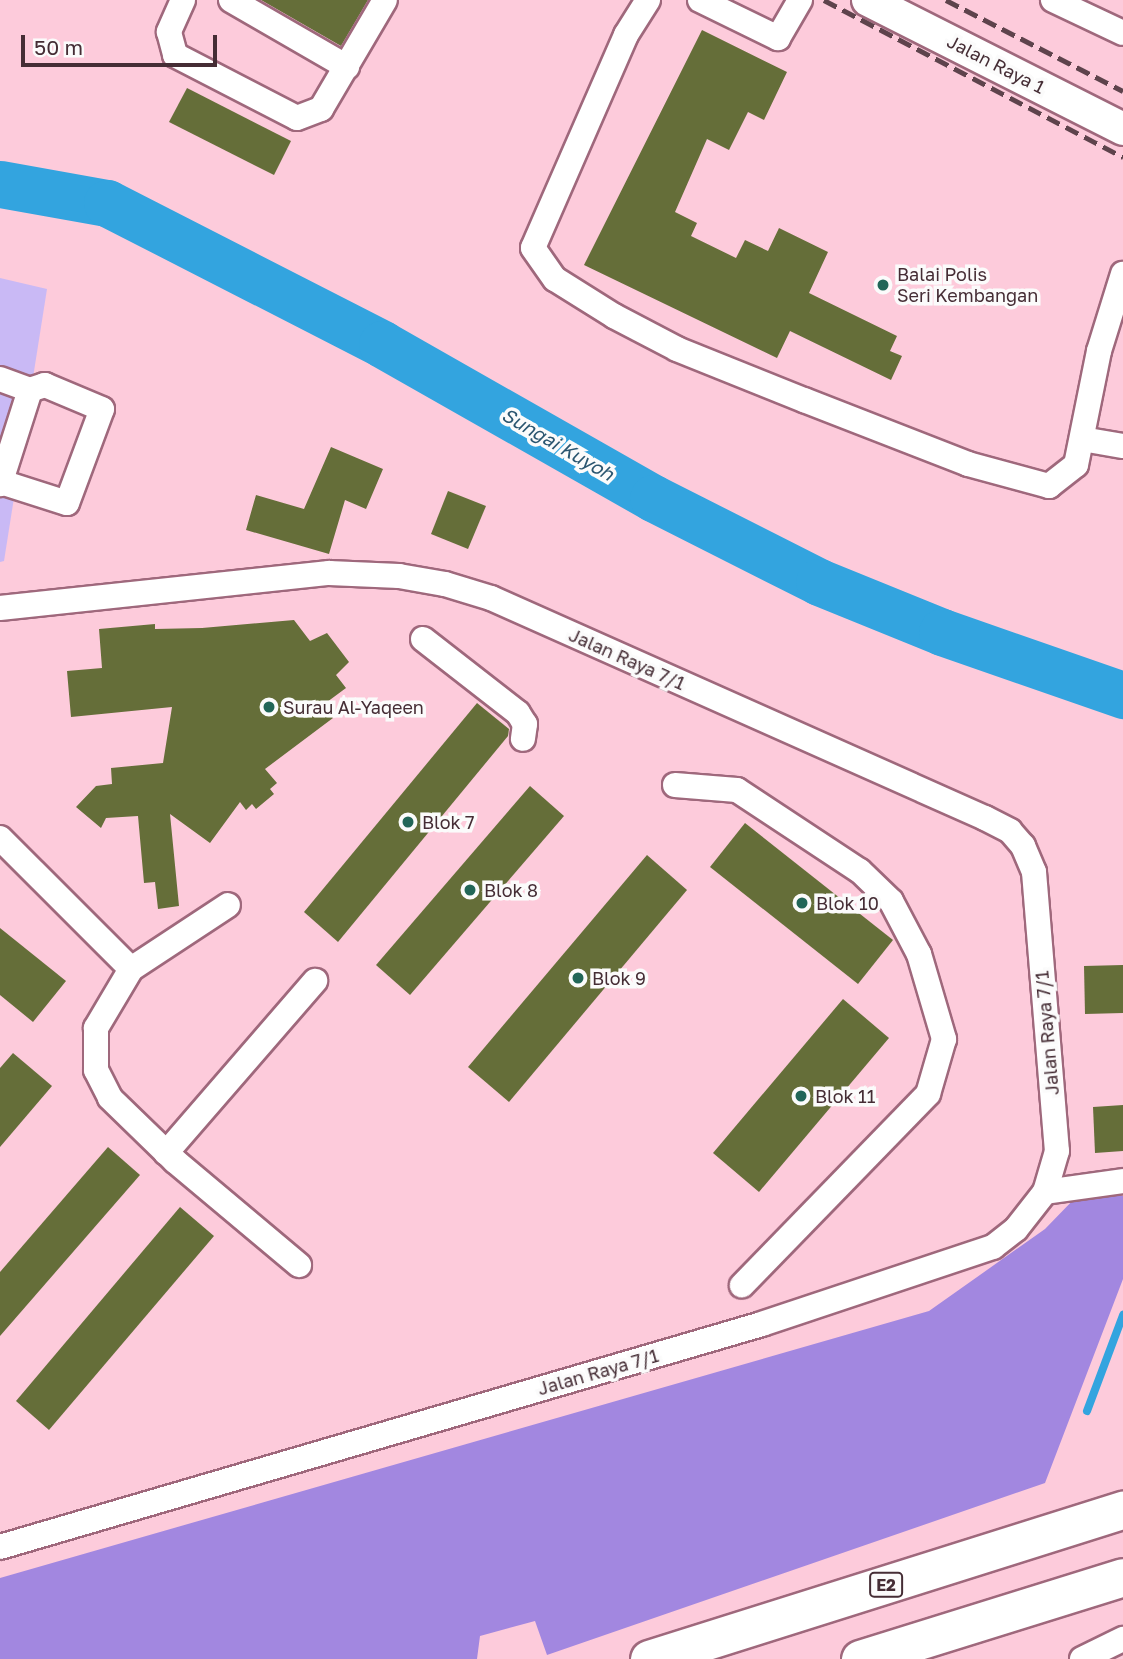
<!DOCTYPE html>
<style>
body{margin:0}
#map{position:relative;width:1123px;height:1659px;overflow:hidden;background:#fdcbdb;font-family:"Golos Text",sans-serif}
div>[style]{position:absolute}
[style*='--x']{left:calc(var(--x)*1px);top:calc(var(--y)*1px);width:calc(var(--w)*1px);rotate:calc(var(--a)*1deg)}
.green>*{inset:0;background:#c9b9f5}
.forest>*{inset:0;background:#a287e0}
.stream>*{height:8px;margin:-4px;padding:0 4px;transform-origin:4px;border-radius:4px;background:#33a4df}
.river>*{height:47px;margin:-23.5px;padding:0 23.5px;transform-origin:23.5px;border-radius:23.5px;background:#33a4df}
.building>*{inset:0;background:#656e39}
.roads{filter:drop-shadow(2px 0 #9f687c) drop-shadow(-2px 0 #9f687c) drop-shadow(0 2px #9f687c) drop-shadow(0 -2px #9f687c)}
.minor>*{height:24px;margin:-12px;padding:0 12px;transform-origin:12px;border-radius:12px;background:#fff}
.major>*{height:32px;margin:-16px;padding:0 16px;transform-origin:16px;border-radius:16px;background:#fff}
.highway>*{height:37px;margin:-18.5px;padding:0 18.5px;transform-origin:18.5px;border-radius:18.5px;background:#fff}
.rail>*{height:5px;margin-top:-2.5px;transform-origin:0;background:repeating-linear-gradient(90deg,#5e434c 0 14px,transparent 0 21px)}
.dots>*{width:19px;height:19px;translate:-50% -50%;box-sizing:border-box;border:4px solid #fbfbfb;border-radius:50%}
span{translate:-50% -50%;white-space:nowrap;text-align:center;line-height:1.15;-webkit-text-stroke:7px #fbfbfb;paint-order:stroke}
.shield-label span{padding:2px 5px;background:#fbfbfb;border:2px solid;border-radius:5px;-webkit-text-stroke-width:0}
.shield-label{font-size:16px;color:#452d35;font-weight:700}
.street-label{font-size:18px;color:#452d35}
.poi-label{font-size:18px;color:#452d35}
.left{translate:0 -50%;text-align:left}
.water-label{font-size:19px;color:#2b5670;font-style:italic}
.scale{position:absolute;left:21px;top:35px;width:196px;height:32px;box-sizing:border-box;border:4px solid #452d35;border-top:0;padding-left:9px;font-size:21px;line-height:24px;white-space:nowrap;color:#452d35;-webkit-text-stroke:5px #fbfbfb;paint-order:stroke}
</style>
<div id="map">
<div class="green">
<div style="clip-path:polygon(0 278px,47px 289px,4px 561px,0 562px)"></div>
</div>
<div class="forest">
<div style="clip-path:polygon(1078px 1195px,1123px 1196px,1123px 1279px,1045px 1483px,547px 1655px,535px 1621px,480px 1636px,477px 1659px,0 1659px,0 1578px,929px 1311px,1045px 1229px)"></div>
</div>
<div class="stream">
<div style="--x:1087;--y:1411;--w:103;--a:-69.4"></div>
</div>
<div class="river">
<div style="--x:0;--y:184;--w:109;--a:10.1"></div>
<div style="--x:107;--y:203;--w:309;--a:27.1"></div>
<div style="--x:382;--y:344;--w:312;--a:29.6"></div>
<div style="--x:653;--y:498;--w:186;--a:26.8"></div>
<div style="--x:819;--y:582;--w:133;--a:22.1"></div>
<div style="--x:942;--y:632;--w:192;--a:19.2"></div>
</div>
<div class="building">
<div style="clip-path:polygon(261px 0,368px 0,341px 46px)"></div>
<div style="clip-path:polygon(702px 30px,787px 72px,764px 120px,748px 112px,729px 150px,707px 139px,675px 212px,697px 223px,691px 236px,736px 258px,745px 240px,768px 251px,779px 228px,828px 252px,809px 293px,897px 336px,890px 351px,902px 356px,891px 380px,790px 331px,777px 358px,584px 265px)"></div>
<div style="clip-path:polygon(187px 88px,291px 141px,274px 175px,169px 122px)"></div>
<div style="clip-path:polygon(331px 447px,383px 469px,366px 509px,345px 500px,329px 554px,246px 530px,256px 495px,304px 509px)"></div>
<div style="clip-path:polygon(448px 491px,486px 506px,468px 549px,431px 534px)"></div>
<div style="clip-path:polygon(294px 620px,310px 641px,327px 633px,349px 662px,336px 675px,346px 688px,323px 705px,333px 718px,265px 769px,277px 783px,270px 789px,274px 794px,256px 809px,252px 804px,246px 810px,240px 802px,210px 843px,170px 814px,179px 906px,158px 909px,155px 882px,144px 883px,138px 816px,106px 818px,101px 828px,76px 807px,96px 786px,112px 784px,111px 768px,163px 763px,172px 707px,71px 717px,67px 671px,102px 668px,99px 629px,155px 624px,155px 629px,202px 628px)"></div>
<div style="clip-path:polygon(477px 703px,509px 729px,508px 736px,338px 942px,304px 912px)"></div>
<div style="clip-path:polygon(530px 786px,564px 816px,410px 995px,376px 965px)"></div>
<div style="clip-path:polygon(745px 823px,893px 940px,858px 984px,710px 867px)"></div>
<div style="clip-path:polygon(647px 855px,687px 890px,509px 1102px,468px 1067px)"></div>
<div style="clip-path:polygon(0 928px,66px 981px,33px 1022px,0 995px)"></div>
<div style="clip-path:polygon(1123px 965px,1123px 1013px,1085px 1014px,1084px 966px)"></div>
<div style="clip-path:polygon(843px 999px,889px 1038px,759px 1192px,713px 1153px)"></div>
<div style="clip-path:polygon(13px 1053px,52px 1086px,0 1147px,0 1068px)"></div>
<div style="clip-path:polygon(1123px 1105px,1123px 1151px,1095px 1153px,1093px 1107px)"></div>
<div style="clip-path:polygon(108px 1147px,140px 1175px,0 1336px,0 1272px)"></div>
<div style="clip-path:polygon(180px 1207px,214px 1236px,49px 1430px,16px 1401px)"></div>
</div>
<div class="roads">
<div class="minor">
<div style="--x:183;--y:0;--w:35;--a:114"></div>
<div style="--x:169;--y:32;--w:24;--a:75"></div>
<div style="--x:175;--y:55;--w:137;--a:27.3"></div>
<div style="--x:297;--y:118;--w:26;--a:-21"></div>
<div style="--x:321;--y:109;--w:126;--a:-59.6"></div>
<div style="--x:231;--y:0;--w:134;--a:30"></div>
<div style="--x:648;--y:0;--w:41;--a:122.2"></div>
<div style="--x:626;--y:35;--w:232;--a:113.6"></div>
<div style="--x:533;--y:248;--w:38;--a:55"></div>
<div style="--x:555;--y:279;--w:70;--a:32.1"></div>
<div style="--x:614;--y:316;--w:71;--a:27.6"></div>
<div style="--x:677;--y:349;--w:137;--a:21.9"></div>
<div style="--x:804;--y:400;--w:176;--a:21.3"></div>
<div style="--x:968;--y:464;--w:84;--a:15.2"></div>
<div style="--x:1049;--y:486;--w:34;--a:-38"></div>
<div style="--x:1076;--y:465;--w:116;--a:-78.6"></div>
<div style="--x:1099;--y:351;--w:81;--a:-72.7"></div>
<div style="--x:700;--y:0;--w:87;--a:26"></div>
<div style="--x:778;--y:38;--w:44;--a:-59.9"></div>
<div style="--x:1053;--y:0;--w:77;--a:25.2"></div>
<div style="--x:0;--y:379;--w:32;--a:20"></div>
<div style="--x:30;--y:390;--w:99;--a:107.7"></div>
<div style="--x:1082;--y:439;--w:42;--a:9.7"></div>
<div style="--x:1;--y:482;--w:69;--a:17.7"></div>
<div style="--x:67;--y:503;--w:100;--a:-69.6"></div>
<div style="--x:102;--y:409;--w:62;--a:-157.2"></div>
<div style="--x:45;--y:385;--w:16;--a:162"></div>
<div style="--x:0;--y:608;--w:331;--a:-6.1"></div>
<div style="--x:329;--y:573;--w:70;--a:2.5"></div>
<div style="--x:399;--y:576;--w:47;--a:9.9"></div>
<div style="--x:445;--y:584;--w:48;--a:16.9"></div>
<div style="--x:491;--y:598;--w:541;--a:24.01"></div>
<div style="--x:985;--y:818;--w:28;--a:27"></div>
<div style="--x:1010;--y:831;--w:20;--a:49"></div>
<div style="--x:1023;--y:846;--w:28;--a:67"></div>
<div style="--x:1034;--y:872;--w:280;--a:85.3"></div>
<div style="--x:1057;--y:1151;--w:43;--a:106.3"></div>
<div style="--x:1045;--y:1192;--w:47;--a:128.1"></div>
<div style="--x:1016;--y:1229;--w:29;--a:142"></div>
<div style="--x:993;--y:1247;--w:243;--a:161.6"></div>
<div style="--x:762;--y:1324;--w:794;--a:163.69"></div>
<div style="--x:423;--y:639;--w:120;--a:37.9"></div>
<div style="--x:518;--y:713;--w:13;--a:58"></div>
<div style="--x:525;--y:724;--w:15;--a:98"></div>
<div style="--x:675;--y:785;--w:62;--a:4.6"></div>
<div style="--x:737;--y:790;--w:147;--a:33.4"></div>
<div style="--x:860;--y:871;--w:43;--a:44.1"></div>
<div style="--x:891;--y:901;--w:60;--a:62.2"></div>
<div style="--x:919;--y:954;--w:89;--a:73.6"></div>
<div style="--x:944;--y:1039;--w:57;--a:106.2"></div>
<div style="--x:928;--y:1094;--w:267;--a:134.2"></div>
<div style="--x:0;--y:838;--w:185;--a:45"></div>
<div style="--x:131;--y:969;--w:116;--a:-33.4"></div>
<div style="--x:131;--y:969;--w:69;--a:120.7"></div>
<div style="--x:96;--y:1028;--w:42;--a:90"></div>
<div style="--x:96;--y:1070;--w:31;--a:63"></div>
<div style="--x:110;--y:1098;--w:91;--a:44.1"></div>
<div style="--x:175;--y:1161;--w:162;--a:40"></div>
<div style="--x:166;--y:1153;--w:228;--a:-49.1"></div>
<div style="--x:1045;--y:1192;--w:79;--a:-8"></div>
<div style="--x:1082;--y:1659;--w:46;--a:-26"></div>
</div>
<div class="major">
<div style="--x:868;--y:0;--w:286;--a:26.8"></div>
</div>
<div class="highway">
<div style="--x:649;--y:1659;--w:497;--a:-17.5"></div>
<div style="--x:860;--y:1659;--w:275;--a:-17.3"></div>
</div>
</div>
<div class="rail">
<div style="--x:824;--y:0;--w:338;--a:27.7"></div>
<div style="--x:946;--y:0;--w:199;--a:27.2"></div>
</div>
<div class="dots">
<div style="left:883px;top:285px;background:#226658"></div>
<div style="left:269px;top:707px;background:#226658"></div>
<div style="left:408px;top:822px;background:#226658"></div>
<div style="left:470px;top:890px;background:#226658"></div>
<div style="left:802px;top:903px;background:#226658"></div>
<div style="left:578px;top:978px;background:#226658"></div>
<div style="left:801px;top:1096px;background:#226658"></div>
</div>
<div class="shield-label">
<span style="left:886px;top:1585px">E2</span>
</div>
<div class="street-label">
<span style="left:996px;top:64px;rotate:27deg">Jalan Raya 1</span>
<span style="left:627px;top:659px;rotate:24deg">Jalan Raya 7/1</span>
<span style="left:1047px;top:1033px;rotate:-95deg">Jalan Raya 7/1</span>
<span style="left:598px;top:1372px;rotate:-16deg">Jalan Raya 7/1</span>
</div>
<div class="poi-label">
<span class="left" style="left:897px;top:285px">Balai Polis<br>Seri Kembangan</span>
<span class="left" style="left:283px;top:707px">Surau Al-Yaqeen</span>
<span class="left" style="left:422px;top:822px">Blok 7</span>
<span class="left" style="left:484px;top:890px">Blok 8</span>
<span class="left" style="left:816px;top:903px">Blok 10</span>
<span class="left" style="left:592px;top:978px">Blok 9</span>
<span class="left" style="left:815px;top:1096px">Blok 11</span>
</div>
<div class="water-label">
<span style="left:558px;top:444px;rotate:30deg">Sungai Kuyoh</span>
</div>
<div class="scale">50 m</div>
</div>
